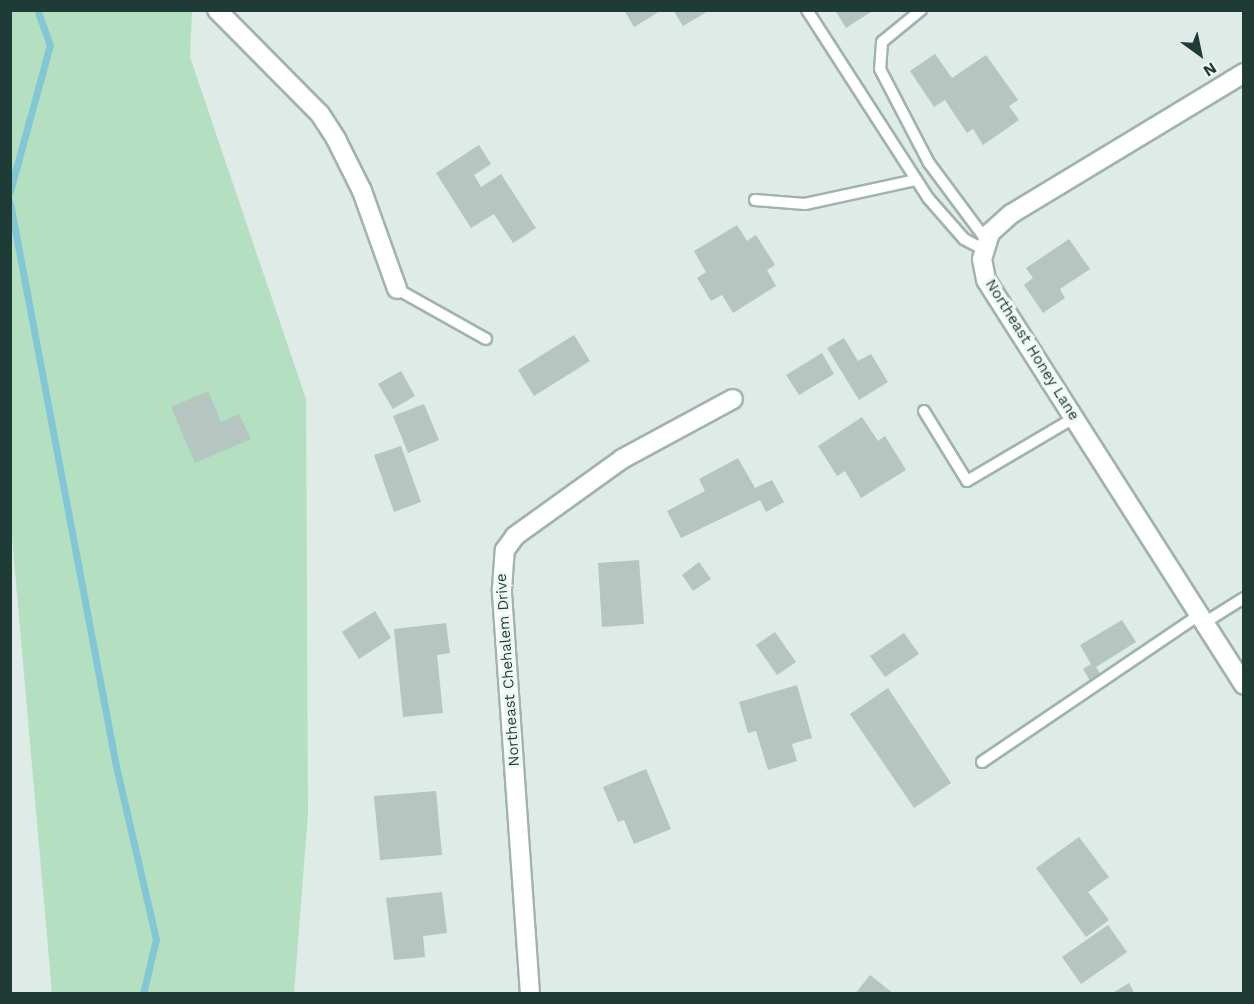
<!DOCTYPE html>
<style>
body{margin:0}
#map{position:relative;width:1254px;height:1004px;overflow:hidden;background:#deebe6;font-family:"Work Sans",sans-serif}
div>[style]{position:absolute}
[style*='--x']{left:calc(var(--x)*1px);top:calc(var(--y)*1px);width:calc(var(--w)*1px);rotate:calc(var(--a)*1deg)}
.green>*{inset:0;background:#b5dfc1}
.stream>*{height:7px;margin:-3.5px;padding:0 3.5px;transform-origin:3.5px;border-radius:3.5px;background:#81c7d6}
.building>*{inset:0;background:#b4c6bf}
.roads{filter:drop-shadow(2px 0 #a1b3ad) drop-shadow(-2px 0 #a1b3ad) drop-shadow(0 2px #a1b3ad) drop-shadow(0 -2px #a1b3ad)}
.lane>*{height:10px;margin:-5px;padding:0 5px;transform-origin:5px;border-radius:5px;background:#fff}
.street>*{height:18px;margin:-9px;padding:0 9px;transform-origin:9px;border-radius:9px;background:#fff}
span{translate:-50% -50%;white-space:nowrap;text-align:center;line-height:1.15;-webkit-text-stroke:6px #eff8f4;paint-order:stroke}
.street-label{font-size:15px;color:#1e3c35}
.frame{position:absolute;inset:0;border:12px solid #1e3c35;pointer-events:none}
.north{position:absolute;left:1170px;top:24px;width:60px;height:60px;-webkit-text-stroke:4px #eff8f4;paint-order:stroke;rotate:147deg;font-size:16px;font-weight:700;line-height:24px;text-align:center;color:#1e3c35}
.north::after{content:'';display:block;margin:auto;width:21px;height:27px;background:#1e3c35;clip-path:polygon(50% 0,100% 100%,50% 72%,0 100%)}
</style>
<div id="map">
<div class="green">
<div style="clip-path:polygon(10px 11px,192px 11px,190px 57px,306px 399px,308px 814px,294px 993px,52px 993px,10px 515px)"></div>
</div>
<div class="stream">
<div style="--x:10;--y:191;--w:151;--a:-74.7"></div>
<div style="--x:50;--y:45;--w:37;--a:-110"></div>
<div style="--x:10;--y:203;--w:573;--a:79.34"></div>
<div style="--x:116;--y:766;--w:178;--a:77"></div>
<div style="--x:156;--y:939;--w:57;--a:103.3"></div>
</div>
<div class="building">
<div style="clip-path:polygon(624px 10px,662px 10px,634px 27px)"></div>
<div style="clip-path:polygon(673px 10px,710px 10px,683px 26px)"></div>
<div style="clip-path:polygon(835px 10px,874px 10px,846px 28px)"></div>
<div style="clip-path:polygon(935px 54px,952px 78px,986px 55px,1018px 100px,1009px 106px,1019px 120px,983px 145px,973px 129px,967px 133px,945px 100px,934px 107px,910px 71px)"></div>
<div style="clip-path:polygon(479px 145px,491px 164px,474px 175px,481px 187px,501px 174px,536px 228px,513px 243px,494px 214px,471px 228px,436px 173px)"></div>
<div style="clip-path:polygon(737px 225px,747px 241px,756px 235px,775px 265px,767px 270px,776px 286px,733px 313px,722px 295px,711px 301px,697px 278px,706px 272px,694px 251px)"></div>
<div style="clip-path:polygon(1069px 239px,1090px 269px,1060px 289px,1065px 298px,1043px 313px,1024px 285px,1033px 278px,1026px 268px)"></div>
<div style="clip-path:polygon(574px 335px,590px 361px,534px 396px,518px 370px)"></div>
<div style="clip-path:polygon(844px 338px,858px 361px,871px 354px,888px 382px,859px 400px,827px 348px)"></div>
<div style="clip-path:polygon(822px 353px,834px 374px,799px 395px,786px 375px)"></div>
<div style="clip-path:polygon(401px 371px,415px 396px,393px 409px,378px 384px)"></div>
<div style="clip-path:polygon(208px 391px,221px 422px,239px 414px,251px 439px,195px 463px,171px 407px)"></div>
<div style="clip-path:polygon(424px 404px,439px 440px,408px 453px,393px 416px)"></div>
<div style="clip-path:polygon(862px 417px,878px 441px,885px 436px,906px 470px,861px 498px,845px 471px,837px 476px,818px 446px)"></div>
<div style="clip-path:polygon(401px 446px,421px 502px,394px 512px,374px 455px)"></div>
<div style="clip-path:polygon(738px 458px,755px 488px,772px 480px,784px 502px,766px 512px,760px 500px,681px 538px,667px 511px,705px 491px,699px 479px)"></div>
<div style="clip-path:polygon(639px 560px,644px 624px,602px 627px,598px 563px)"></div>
<div style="clip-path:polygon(699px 562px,711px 579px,693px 591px,682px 575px)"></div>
<div style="clip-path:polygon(375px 611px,391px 638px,359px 659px,342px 632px)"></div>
<div style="clip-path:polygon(1122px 620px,1136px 642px,1096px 667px,1101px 675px,1090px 681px,1083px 669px,1091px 664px,1080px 645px)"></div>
<div style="clip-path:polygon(446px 623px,450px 653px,437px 655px,443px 713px,403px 717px,394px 629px)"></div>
<div style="clip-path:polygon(775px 632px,796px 662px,777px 675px,756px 645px)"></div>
<div style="clip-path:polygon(904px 633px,919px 654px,885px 677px,870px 656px)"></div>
<div style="clip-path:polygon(797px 685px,812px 738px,792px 744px,797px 761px,768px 770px,756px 731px,748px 733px,739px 702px)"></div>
<div style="clip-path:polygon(888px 688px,951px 783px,914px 808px,850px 714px)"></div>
<div style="clip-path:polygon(646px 769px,671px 829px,634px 844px,624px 820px,618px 822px,603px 787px)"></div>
<div style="clip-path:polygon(436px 791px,442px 855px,380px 860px,374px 796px)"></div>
<div style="clip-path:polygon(1079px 837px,1109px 877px,1088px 892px,1109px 920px,1086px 937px,1036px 868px)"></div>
<div style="clip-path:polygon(442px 892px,447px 933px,423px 936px,425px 957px,394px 960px,386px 898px)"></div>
<div style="clip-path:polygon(1108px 925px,1127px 952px,1081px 984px,1062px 957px)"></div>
<div style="clip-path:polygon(870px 975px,894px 994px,855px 994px)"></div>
<div style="clip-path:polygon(1129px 983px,1135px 994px,1111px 994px)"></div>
</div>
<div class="roads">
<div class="lane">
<div style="--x:807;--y:10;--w:225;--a:57.2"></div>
<div style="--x:929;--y:199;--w:53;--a:48.8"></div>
<div style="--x:964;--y:239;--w:24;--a:28"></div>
<div style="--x:921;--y:10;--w:50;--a:140.6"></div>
<div style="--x:882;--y:42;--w:27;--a:94"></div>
<div style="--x:880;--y:69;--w:106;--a:62.5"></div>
<div style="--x:929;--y:163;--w:97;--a:53.4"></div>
<div style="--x:755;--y:200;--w:50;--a:4.6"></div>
<div style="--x:805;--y:204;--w:114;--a:-12.2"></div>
<div style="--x:397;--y:289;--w:102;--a:29.3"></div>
<div style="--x:924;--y:411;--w:82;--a:58.4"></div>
<div style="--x:967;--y:481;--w:124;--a:-30.5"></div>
<div style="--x:1204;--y:623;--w:47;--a:-32"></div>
<div style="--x:982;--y:762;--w:262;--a:-34.1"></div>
</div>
<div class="street">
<div style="--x:217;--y:10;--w:146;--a:45.3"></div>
<div style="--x:320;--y:114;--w:30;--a:57"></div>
<div style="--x:336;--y:139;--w:58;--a:63.4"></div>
<div style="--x:362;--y:191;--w:104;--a:70.3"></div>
<div style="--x:1244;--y:73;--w:272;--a:148.8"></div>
<div style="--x:1011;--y:214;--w:28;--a:138"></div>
<div style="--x:990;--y:233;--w:27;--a:107"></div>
<div style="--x:982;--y:259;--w:21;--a:79"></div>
<div style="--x:986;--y:280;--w:480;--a:57.5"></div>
<div style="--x:530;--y:994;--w:406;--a:-94"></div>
<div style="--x:502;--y:589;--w:39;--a:-86"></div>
<div style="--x:505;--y:550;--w:17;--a:-54"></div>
<div style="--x:515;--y:536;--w:132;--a:-35.7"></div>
<div style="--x:622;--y:459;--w:126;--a:-28.4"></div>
</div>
</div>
<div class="street-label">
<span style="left:1032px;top:350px;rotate:58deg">Northeast Honey Lane</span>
<span style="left:508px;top:670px;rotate:-94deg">Northeast Chehalem Drive</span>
</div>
<div class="frame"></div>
<div class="north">N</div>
</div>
